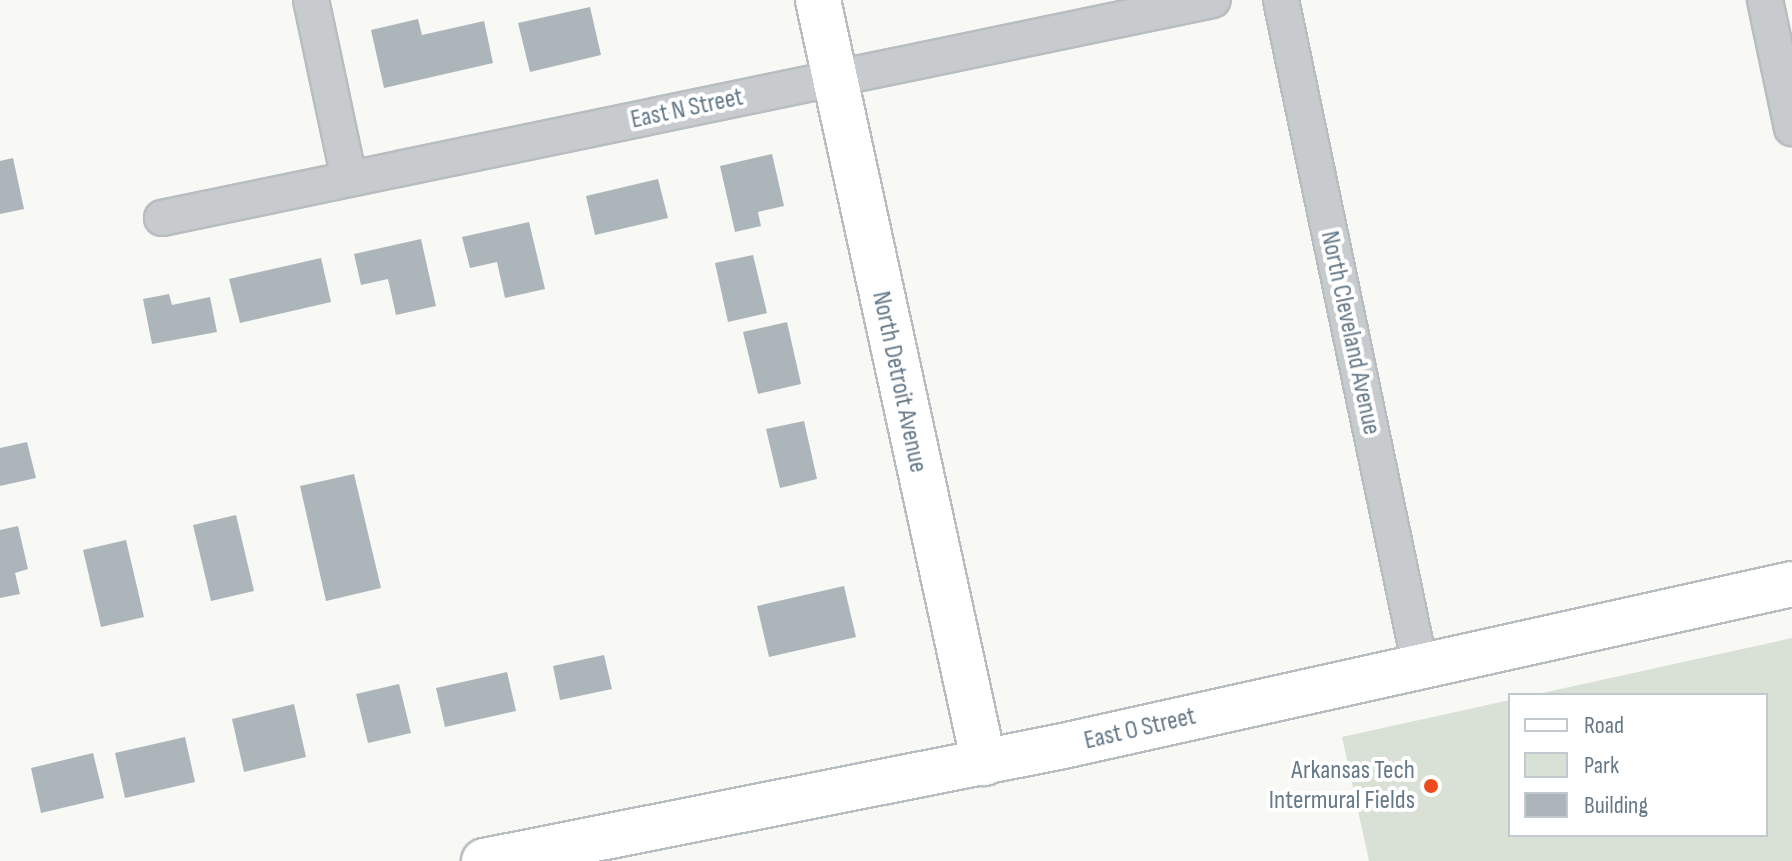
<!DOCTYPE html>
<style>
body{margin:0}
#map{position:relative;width:1792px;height:861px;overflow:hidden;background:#f8f8f5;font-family:"Sofia Sans Condensed",sans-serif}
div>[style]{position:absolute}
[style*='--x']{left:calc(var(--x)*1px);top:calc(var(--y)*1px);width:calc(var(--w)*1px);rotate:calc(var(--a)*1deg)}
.green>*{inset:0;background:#d9e0d5}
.building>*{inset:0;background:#acb5ba}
.roads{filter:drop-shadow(2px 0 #b7bdc1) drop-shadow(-2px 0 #b7bdc1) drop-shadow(0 2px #b7bdc1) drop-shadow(0 -2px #b7bdc1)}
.street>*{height:34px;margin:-17px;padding:0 17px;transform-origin:17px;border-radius:17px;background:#c7cbce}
.secondary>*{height:44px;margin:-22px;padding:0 22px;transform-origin:22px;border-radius:22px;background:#fff}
.dots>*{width:22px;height:22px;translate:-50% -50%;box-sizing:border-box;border:4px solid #fff;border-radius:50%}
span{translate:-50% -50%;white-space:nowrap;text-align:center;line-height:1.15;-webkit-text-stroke:8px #fff;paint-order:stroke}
.street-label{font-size:26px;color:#657988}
.poi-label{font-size:26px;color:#657988}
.right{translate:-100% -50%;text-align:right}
.legend{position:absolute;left:1508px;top:693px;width:260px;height:144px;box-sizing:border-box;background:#fff;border:2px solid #c1c9cf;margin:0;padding:10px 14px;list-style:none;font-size:24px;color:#657988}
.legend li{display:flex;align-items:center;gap:16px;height:40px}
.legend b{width:40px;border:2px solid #c1c9cf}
</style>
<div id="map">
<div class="green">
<div style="clip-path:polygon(1792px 638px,1792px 861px,1369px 861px,1342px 737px,1510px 700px,1510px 835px,1766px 835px,1766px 695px,1533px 695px)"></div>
</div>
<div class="building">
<div style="clip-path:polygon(590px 7px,601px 55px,530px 72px,518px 23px)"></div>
<div style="clip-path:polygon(418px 19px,422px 35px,484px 21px,493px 63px,384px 88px,371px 30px)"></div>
<div style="clip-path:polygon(772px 154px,784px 206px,758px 212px,761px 226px,735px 232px,720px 166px)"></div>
<div style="clip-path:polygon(13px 158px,24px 209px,0 214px,0 161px)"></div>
<div style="clip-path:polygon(658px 179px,668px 218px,595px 235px,586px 196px)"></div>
<div style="clip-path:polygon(529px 222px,545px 289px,505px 298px,497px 262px,470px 268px,462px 237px)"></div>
<div style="clip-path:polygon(421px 239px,436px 306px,396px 315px,388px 279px,361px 285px,354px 254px)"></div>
<div style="clip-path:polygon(753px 255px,767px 313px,728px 322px,715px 263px)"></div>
<div style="clip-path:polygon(321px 258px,331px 302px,240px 323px,229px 279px)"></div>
<div style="clip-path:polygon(169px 294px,172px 305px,210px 297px,217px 332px,152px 344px,143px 299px)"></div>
<div style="clip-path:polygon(787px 322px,801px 384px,758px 394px,743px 332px)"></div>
<div style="clip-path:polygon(804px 421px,817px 479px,780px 488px,766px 429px)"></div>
<div style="clip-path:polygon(27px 442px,36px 478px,0 486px,0 448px)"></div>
<div style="clip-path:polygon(354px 474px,381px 588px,326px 601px,300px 486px)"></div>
<div style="clip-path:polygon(236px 515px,254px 591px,211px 601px,193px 525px)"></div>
<div style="clip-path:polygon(18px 526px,28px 569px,15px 573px,20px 594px,0 598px,0 530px)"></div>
<div style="clip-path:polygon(126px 540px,144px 617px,101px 627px,83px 550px)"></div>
<div style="clip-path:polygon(844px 586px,856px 637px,769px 657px,757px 606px)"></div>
<div style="clip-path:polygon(604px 655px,612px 689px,560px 700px,553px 666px)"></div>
<div style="clip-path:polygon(507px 672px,516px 711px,445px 727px,436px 688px)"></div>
<div style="clip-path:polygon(399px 684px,411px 733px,368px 743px,356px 694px)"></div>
<div style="clip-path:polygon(294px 704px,306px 757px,244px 772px,232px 719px)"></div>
<div style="clip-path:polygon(185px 737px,195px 782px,125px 798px,115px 753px)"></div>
<div style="clip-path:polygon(93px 753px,104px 798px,41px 813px,31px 768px)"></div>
</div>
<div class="roads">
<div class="street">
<div style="--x:311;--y:0;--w:183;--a:78"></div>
<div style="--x:1281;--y:0;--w:680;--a:78.21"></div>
<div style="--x:1765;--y:0;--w:131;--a:78.1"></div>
<div style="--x:162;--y:218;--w:1073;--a:-11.72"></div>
</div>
<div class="secondary">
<div style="--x:818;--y:0;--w:781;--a:77.73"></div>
<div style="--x:484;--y:861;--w:590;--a:-11.23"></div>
<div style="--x:1063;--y:746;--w:747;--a:-12.53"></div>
</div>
</div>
<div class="dots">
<div style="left:1431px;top:786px;background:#ee4c1f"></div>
</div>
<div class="street-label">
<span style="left:687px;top:109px;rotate:-12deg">East N Street</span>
<span style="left:1350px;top:333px;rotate:78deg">North Cleveland Avenue</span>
<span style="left:899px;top:382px;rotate:78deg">North Detroit Avenue</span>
<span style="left:1140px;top:729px;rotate:-13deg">East O Street</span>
</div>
<div class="poi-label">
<span class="right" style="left:1415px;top:786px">Arkansas Tech<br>Intermural Fields</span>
</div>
<ul class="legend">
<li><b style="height:10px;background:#fff"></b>Road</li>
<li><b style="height:22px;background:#d9e0d5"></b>Park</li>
<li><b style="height:22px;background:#acb5ba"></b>Building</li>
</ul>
</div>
